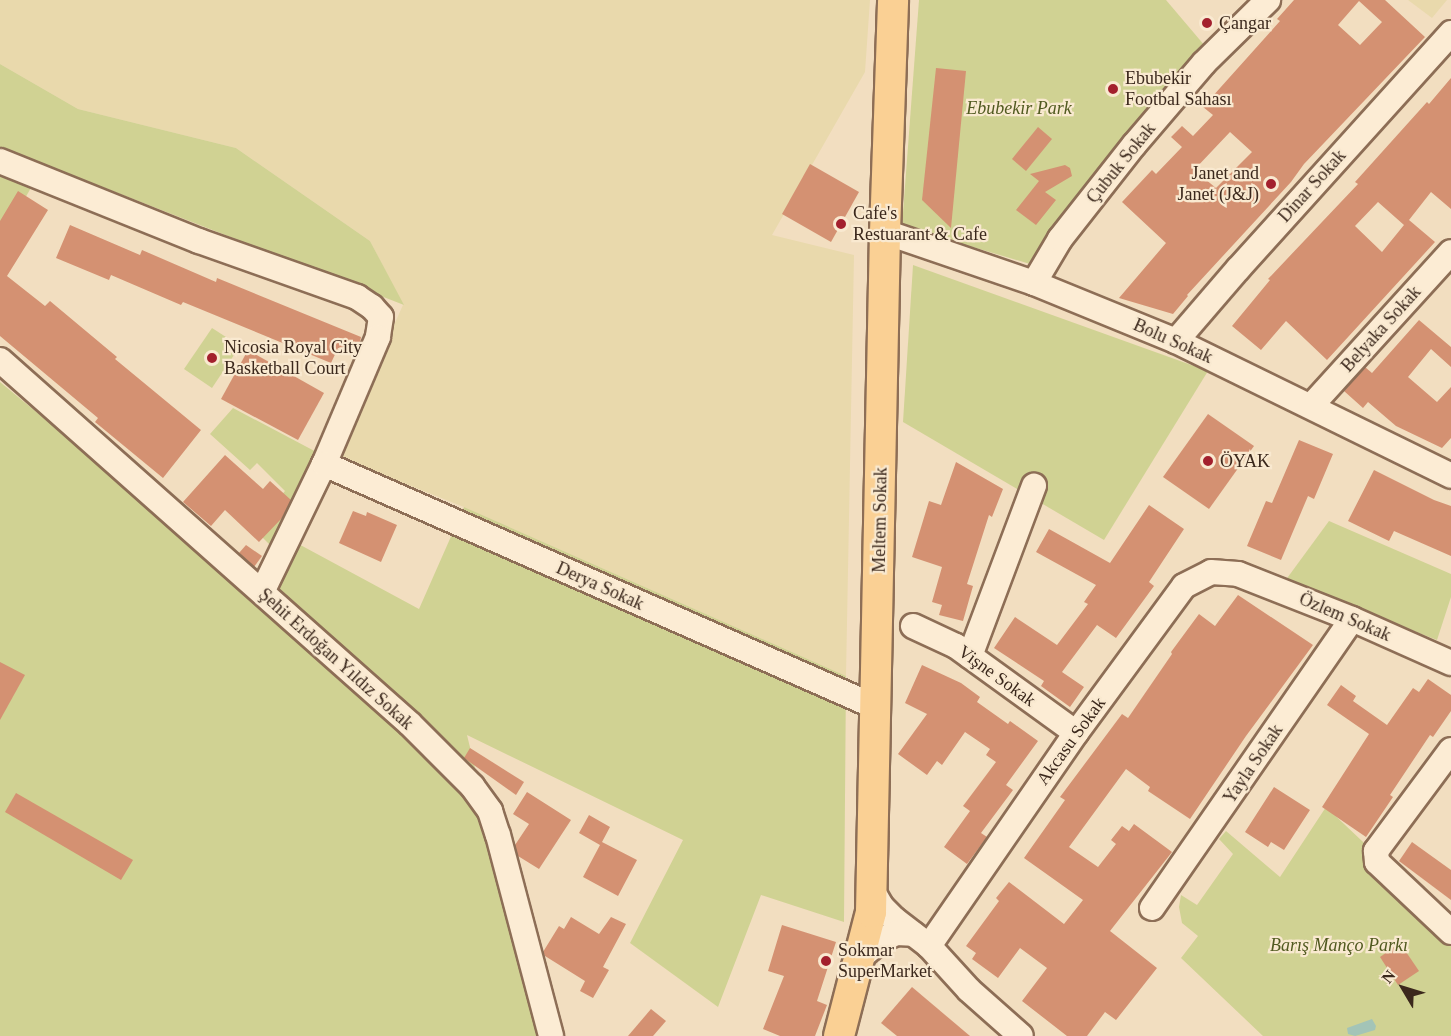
<!DOCTYPE html>
<meta charset="utf-8">
<style>
body{margin:0}
#map{position:relative;width:1451px;height:1036px;overflow:hidden;background:#f2dec0;font-family:"Times New Roman",serif}
div>[style]{position:absolute}
[style*='--x']{left:calc(var(--x)*1px);top:calc(var(--y)*1px);width:calc(var(--w)*1px);rotate:calc(var(--a)*1deg)}
.farmland>*{inset:0;background:#e9d9ac}
.green>*{inset:0;background:#d0d293}
.water>*{inset:0;background:#a3c4b7}
.building>*{inset:0;background:#d49172}
.roads{filter:drop-shadow(2px 0 #8d6e56) drop-shadow(-2px 0 #8d6e56) drop-shadow(0 2px #8d6e56) drop-shadow(0 -2px #8d6e56)}
.minor>*{height:24px;margin:-12px;padding:0 12px;transform-origin:12px;border-radius:12px;background:#fcecd4}
.major>*{height:30px;margin:-15px;padding:0 15px;transform-origin:15px;border-radius:15px;background:#fad094}
.dots>*{width:16px;height:16px;translate:-50% -50%;box-sizing:border-box;border:3px solid #f9e9d0;border-radius:50%}
span{translate:-50% -50%;white-space:nowrap;text-align:center;line-height:1.15;-webkit-text-stroke:4.5px #f9e9d0;paint-order:stroke}
.poi-label{font-size:18px;color:#3b281c}
.left{translate:0 -50%;text-align:left}
.right{translate:-100% -50%;text-align:right}
.park-label{font-size:18px;color:#515a20;font-style:italic}
.street-label{font-size:18px;color:#3b281c}
.north{position:absolute;left:1373px;top:958px;width:60px;height:60px;-webkit-text-stroke:4px #f9e9d0;paint-order:stroke;rotate:308deg;font-size:16px;font-weight:700;line-height:24px;text-align:center;color:#3b281c}
.north::after{content:'';display:block;margin:auto;width:21px;height:27px;background:#3b281c;clip-path:polygon(50% 0,100% 100%,50% 72%,0 100%)}
</style>
<div id="map">
<div class="farmland">
<div style="clip-path:polygon(0 0,870px 0,865px 72px,772px 235px,854px 255px,846px 676px,464px 507px,335px 456px,403px 305px,370px 241px,236px 148px,78px 109px,0 64px)"></div>
<div style="clip-path:polygon(1408px 0,1447px 0,1432px 18px)"></div>
</div>
<div class="green">
<div style="clip-path:polygon(919px 0,1166px 0,1205px 46px,1030px 264px,902px 226px)"></div>
<div style="clip-path:polygon(0 64px,78px 109px,236px 148px,370px 241px,404px 305px,0 147px)"></div>
<div style="clip-path:polygon(0 173px,32px 186px,0 242px)"></div>
<div style="clip-path:polygon(913px 265px,1208px 371px,1104px 540px,903px 422px)"></div>
<div style="clip-path:polygon(212px 328px,240px 346px,212px 388px,184px 369px)"></div>
<div style="clip-path:polygon(0 382px,265px 601px,293px 541px,419px 609px,464px 507px,846px 676px,844px 922px,761px 895px,718px 1007px,630px 943px,683px 840px,467px 735px,540px 1036px,0 1036px)"></div>
<div style="clip-path:polygon(233px 408px,322px 455px,277px 552px,252px 527px,285px 491px,257px 463px,250px 470px,210px 434px)"></div>
<div style="clip-path:polygon(1329px 521px,1451px 574px,1451px 597px,1437px 640px,1285px 581px)"></div>
<div style="clip-path:polygon(1326px 807px,1451px 925px,1451px 1036px,1263px 1036px,1181px 958px,1198px 936px,1182px 923px,1179px 907px,1181px 895px,1197px 905px,1233px 854px,1219px 839px,1226px 831px,1280px 877px)"></div>
</div>
<div class="water">
<div style="clip-path:polygon(1372px 1019px,1376px 1026px,1375px 1030px,1355px 1036px,1348px 1034px,1347px 1028px)"></div>
</div>
<div class="building">
<div style="clip-path:polygon(evenodd,1294px 0,1385px 0,1425px 37px,1304px 164px,1291px 182px,1187px 295px,1188px 296px,1173px 314px,1119px 298px,1166px 243px,1122px 202px,1152px 170px,1156px 174px,1182px 147px,1171px 137px,1182px 126px,1193px 136px,1213px 115px,1203px 107px,1280px 21px,1277px 19px,1294px 0,1359px 1px,1382px 22px,1360px 45px,1338px 25px,1359px 1px,1294px 0,1230px 132px,1252px 152px,1216px 188px,1194px 170px,1230px 132px)"></div>
<div style="clip-path:polygon(936px 68px,966px 71px,951px 228px,922px 200px)"></div>
<div style="clip-path:polygon(evenodd,1451px 78px,1451px 209px,1431px 192px,1409px 220px,1435px 242px,1327px 360px,1286px 321px,1261px 350px,1232px 326px,1270px 280px,1268px 279px,1358px 184px,1355px 182px,1427px 102px,1429px 104px,1451px 78px,1378px 202px,1404px 225px,1382px 252px,1355px 226px,1378px 202px)"></div>
<div style="clip-path:polygon(1038px 127px,1052px 139px,1026px 171px,1012px 159px)"></div>
<div style="clip-path:polygon(810px 164px,859px 192px,831px 242px,782px 214px)"></div>
<div style="clip-path:polygon(1065px 165px,1070px 168px,1072px 176px,1045px 192px,1056px 200px,1036px 225px,1016px 210px,1039px 181px,1030px 174px)"></div>
<div style="clip-path:polygon(18px 191px,48px 210px,7px 276px,45px 306px,50px 301px,117px 357px,115px 359px,201px 430px,163px 478px,95px 422px,98px 418px,0 336px,0 221px)"></div>
<div style="clip-path:polygon(70px 225px,140px 255px,142px 250px,216px 282px,217px 278px,361px 337px,360px 342px,357px 349px,338px 348px,331px 363px,183px 302px,181px 305px,111px 275px,109px 280px,56px 258px)"></div>
<div style="clip-path:polygon(1419px 320px,1451px 347px,1451px 367px,1431px 349px,1408px 377px,1437px 402px,1451px 387px,1451px 438px,1442px 448px,1396px 426px,1368px 402px,1363px 408px,1344px 391px,1365px 367px,1372px 373px)"></div>
<div style="clip-path:polygon(248px 350px,324px 393px,298px 440px,221px 399px)"></div>
<div style="clip-path:polygon(1208px 414px,1254px 446px,1209px 509px,1163px 477px)"></div>
<div style="clip-path:polygon(1299px 440px,1333px 454px,1314px 499px,1308px 496px,1281px 560px,1247px 546px,1266px 501px,1272px 503px)"></div>
<div style="clip-path:polygon(225px 455px,263px 489px,270px 481px,291px 500px,282px 518px,259px 542px,225px 510px,211px 526px,183px 502px)"></div>
<div style="clip-path:polygon(956px 462px,1003px 489px,992px 517px,989px 515px,967px 584px,973px 586px,963px 621px,939px 615px,942px 605px,932px 602px,942px 567px,912px 557px,929px 501px,941px 505px)"></div>
<div style="clip-path:polygon(1374px 470px,1434px 500px,1451px 506px,1451px 556px,1394px 531px,1389px 541px,1348px 521px)"></div>
<div style="clip-path:polygon(1149px 505px,1184px 529px,1149px 582px,1154px 586px,1116px 638px,1097px 625px,1062px 672px,1084px 687px,1070px 707px,1041px 686px,1044px 681px,994px 648px,1015px 617px,1057px 645px,1088px 604px,1084px 602px,1096px 585px,1036px 552px,1049px 529px,1110px 563px)"></div>
<div style="clip-path:polygon(353px 511px,366px 516px,367px 512px,397px 525px,381px 562px,339px 543px)"></div>
<div style="clip-path:polygon(246px 545px,262px 556px,254px 567px,239px 553px)"></div>
<div style="clip-path:polygon(1238px 595px,1313px 645px,1246px 736px,1190px 819px,1148px 791px,1150px 787px,1126px 769px,1069px 847px,1098px 867px,1116px 844px,1111px 840px,1122px 826px,1129px 831px,1134px 824px,1172px 852px,1110px 931px,1157px 968px,1116px 1020px,1105px 1012px,1087px 1036px,1067px 1036px,1022px 1001px,1047px 968px,1020px 948px,998px 978px,972px 959px,976px 953px,966px 946px,999px 901px,996px 898px,1009px 882px,1064px 924px,1083px 900px,1024px 858px,1065px 800px,1060px 797px,1122px 714px,1128px 718px,1172px 654px,1171px 652px,1199px 614px,1215px 626px)"></div>
<div style="clip-path:polygon(0 662px,25px 675px,0 720px)"></div>
<div style="clip-path:polygon(922px 665px,961px 683px,980px 697px,977px 702px,1008px 724px,1010px 721px,1038px 741px,1006px 785px,1013px 790px,981px 833px,987px 837px,967px 864px,944px 847px,970px 811px,963px 806px,996px 762px,986px 755px,990px 749px,965px 732px,942px 765px,937px 761px,927px 775px,898px 754px,927px 714px,905px 703px)"></div>
<div style="clip-path:polygon(1428px 679px,1451px 695px,1451px 711px,1433px 737px,1430px 735px,1390px 795px,1393px 797px,1366px 837px,1322px 807px,1369px 734px,1327px 705px,1341px 685px,1356px 696px,1353px 701px,1387px 725px,1413px 688px,1419px 692px)"></div>
<div style="clip-path:polygon(470px 748px,524px 782px,516px 795px,464px 758px)"></div>
<div style="clip-path:polygon(1274px 787px,1310px 810px,1284px 850px,1271px 842px,1268px 847px,1245px 832px)"></div>
<div style="clip-path:polygon(527px 792px,571px 820px,539px 869px,518px 856px,515px 845px,529px 824px,513px 814px)"></div>
<div style="clip-path:polygon(16px 793px,133px 860px,121px 880px,5px 812px)"></div>
<div style="clip-path:polygon(589px 815px,610px 827px,602px 842px,637px 860px,618px 896px,583px 877px,600px 845px,579px 833px)"></div>
<div style="clip-path:polygon(1412px 842px,1451px 870px,1451px 900px,1399px 861px)"></div>
<div style="clip-path:polygon(571px 917px,599px 934px,611px 917px,626px 924px,603px 967px,609px 970px,593px 998px,580px 991px,585px 981px,545px 956px,543px 952px,559px 926px,564px 929px)"></div>
<div style="clip-path:polygon(782px 925px,836px 942px,817px 1001px,827px 1005px,815px 1036px,780px 1036px,763px 1029px,784px 976px,768px 971px)"></div>
<div style="clip-path:polygon(1400px 943px,1419px 971px,1398px 985px,1380px 957px)"></div>
<div style="clip-path:polygon(912px 987px,970px 1036px,897px 1036px,881px 1023px)"></div>
<div style="clip-path:polygon(651px 1009px,666px 1021px,653px 1036px,628px 1036px)"></div>
</div>
<div class="roads">
<div class="minor">
<div style="--x:0;--y:161;--w:214;--a:21.9"></div>
<div style="--x:199;--y:241;--w:168;--a:19.5"></div>
<div style="--x:357;--y:297;--w:18;--a:34"></div>
<div style="--x:372;--y:307;--w:13;--a:48"></div>
<div style="--x:381;--y:317;--w:20;--a:99"></div>
<div style="--x:378;--y:337;--w:138;--a:113"></div>
<div style="--x:324;--y:464;--w:142;--a:115.8"></div>
<div style="--x:885;--y:232;--w:157;--a:18.9"></div>
<div style="--x:1034;--y:283;--w:153;--a:22.2"></div>
<div style="--x:1176;--y:341;--w:306;--a:26.1"></div>
<div style="--x:1034;--y:283;--w:51;--a:-59.4"></div>
<div style="--x:1060;--y:239;--w:120;--a:-51.8"></div>
<div style="--x:1134;--y:145;--w:108;--a:-49.5"></div>
<div style="--x:1204;--y:63;--w:90;--a:-44.5"></div>
<div style="--x:1176;--y:341;--w:95;--a:-49.3"></div>
<div style="--x:1238;--y:269;--w:318;--a:-47.9"></div>
<div style="--x:0;--y:360;--w:548;--a:41.6"></div>
<div style="--x:410;--y:724;--w:88;--a:45"></div>
<div style="--x:472;--y:786;--w:31;--a:54"></div>
<div style="--x:490;--y:811;--w:25;--a:72"></div>
<div style="--x:498;--y:835;--w:208;--a:75.2"></div>
<div style="--x:1311;--y:406;--w:208;--a:-47.7"></div>
<div style="--x:324;--y:464;--w:603;--a:23.76"></div>
<div style="--x:913;--y:626;--w:47;--a:24.9"></div>
<div style="--x:956;--y:646;--w:148;--a:35.9"></div>
<div style="--x:970;--y:656;--w:182;--a:-69.4"></div>
<div style="--x:1451;--y:750;--w:126;--a:126.6"></div>
<div style="--x:1376;--y:851;--w:11;--a:85"></div>
<div style="--x:1377;--y:862;--w:102;--a:43.4"></div>
<div style="--x:872;--y:890;--w:20;--a:60"></div>
<div style="--x:882;--y:907;--w:17;--a:45"></div>
<div style="--x:894;--y:919;--w:44;--a:37.6"></div>
<div style="--x:929;--y:946;--w:59;--a:47.7"></div>
<div style="--x:969;--y:990;--w:69;--a:41.5"></div>
<div style="--x:1152;--y:908;--w:351;--a:-55.3"></div>
<div style="--x:929;--y:946;--w:259;--a:-55.4"></div>
<div style="--x:1076;--y:733;--w:182;--a:-53.7"></div>
<div style="--x:1184;--y:586;--w:30;--a:-27"></div>
<div style="--x:1211;--y:572;--w:27;--a:4"></div>
<div style="--x:1238;--y:574;--w:123;--a:21.5"></div>
<div style="--x:1352;--y:619;--w:108;--a:24"></div>
<div style="--x:862;--y:956;--w:25;--a:-40"></div>
<div style="--x:881;--y:940;--w:17;--a:-25"></div>
<div style="--x:896;--y:933;--w:17;--a:3"></div>
</div>
<div class="major">
<div style="--x:839;--y:1036;--w:128;--a:-75.5"></div>
<div style="--x:871;--y:912;--w:680;--a:-88.82"></div>
<div style="--x:885;--y:232;--w:232;--a:-88"></div>
</div>
</div>
<div class="dots">
<div style="left:1207px;top:23px;background:#a3202d"></div>
<div style="left:1113px;top:89px;background:#a3202d"></div>
<div style="left:1271px;top:184px;background:#a3202d"></div>
<div style="left:841px;top:224px;background:#a3202d"></div>
<div style="left:212px;top:358px;background:#a3202d"></div>
<div style="left:1208px;top:461px;background:#a3202d"></div>
<div style="left:826px;top:961px;background:#a3202d"></div>
</div>
<div class="poi-label">
<span class="left" style="left:1219px;top:23px">Çangar</span>
<span class="left" style="left:1125px;top:89px">Ebubekir<br>Footbal Sahası</span>
<span class="right" style="left:1259px;top:184px">Janet and<br>Janet (J&amp;J)</span>
<span class="left" style="left:853px;top:224px">Cafe's<br>Restuarant &amp; Cafe</span>
<span class="left" style="left:224px;top:358px">Nicosia Royal City<br>Basketball Court</span>
<span class="left" style="left:1220px;top:461px">ÖYAK</span>
<span class="left" style="left:838px;top:961px">Sokmar<br>SuperMarket</span>
</div>
<div class="park-label">
<span style="left:1019px;top:108px">Ebubekir Park</span>
<span style="left:1339px;top:945px">Barış Manço Parkı</span>
</div>
<div class="street-label">
<span style="left:1121px;top:163px;rotate:-51deg">Çubuk Sokak</span>
<span style="left:1312px;top:186px;rotate:-48deg">Dinar Sokak</span>
<span style="left:1381px;top:329px;rotate:-48deg">Belyaka Sokak</span>
<span style="left:1173px;top:341px;rotate:24deg">Bolu Sokak</span>
<span style="left:880px;top:520px;rotate:-89deg">Meltem Sokak</span>
<span style="left:600px;top:586px;rotate:24deg">Derya Sokak</span>
<span style="left:1345px;top:617px;rotate:23deg">Özlem Sokak</span>
<span style="left:336px;top:659px;rotate:42deg">Şehit Erdoğan Yıldız Sokak</span>
<span style="left:997px;top:676px;rotate:36deg">Vişne Sokak</span>
<span style="left:1071px;top:741px;rotate:-54deg">Akcasu Sokak</span>
<span style="left:1253px;top:764px;rotate:-56deg">Yayla Sokak</span>
</div>
<div class="north">N</div>
</div>
